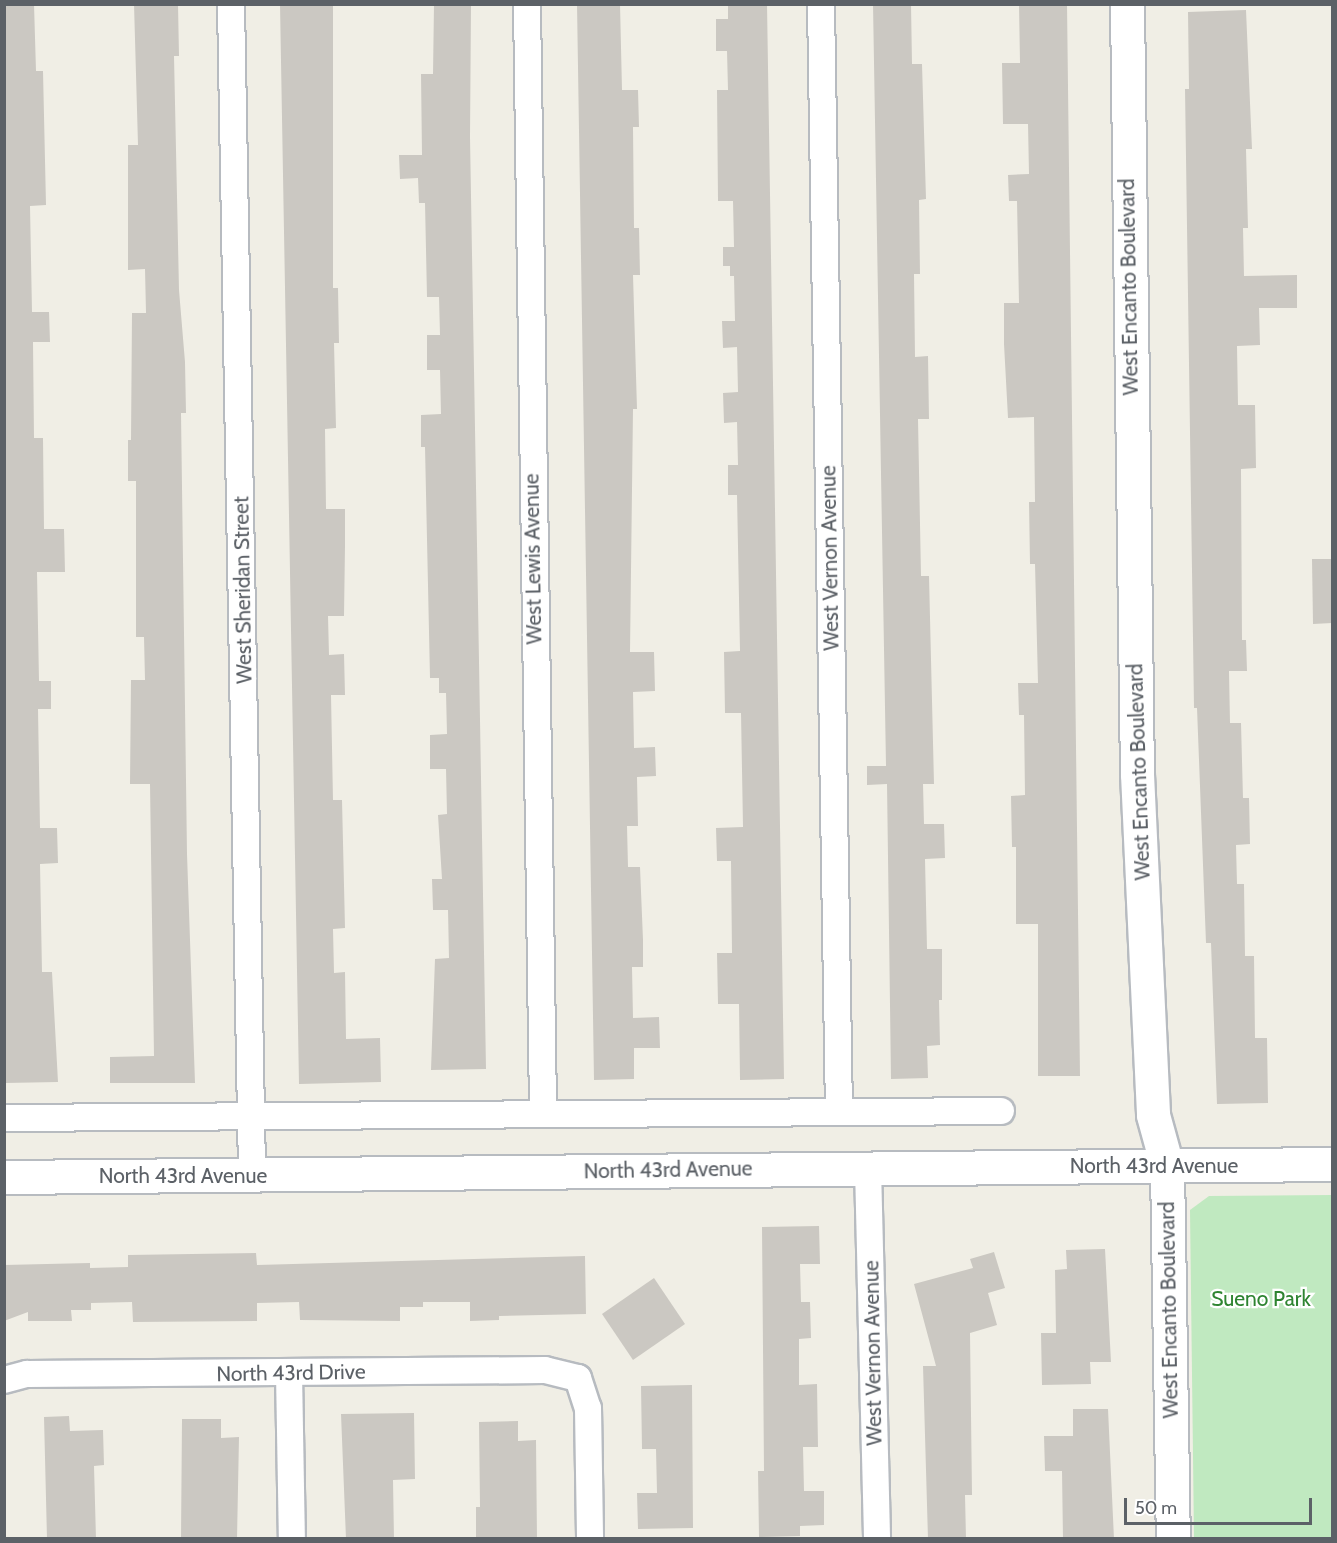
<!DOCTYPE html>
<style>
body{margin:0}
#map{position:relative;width:1337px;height:1543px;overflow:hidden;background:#f0eee5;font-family:Cabin,sans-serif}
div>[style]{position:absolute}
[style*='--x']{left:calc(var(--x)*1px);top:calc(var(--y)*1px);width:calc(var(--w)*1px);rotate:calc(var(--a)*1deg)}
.green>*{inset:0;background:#c0e9c0}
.building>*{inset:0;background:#cbc8c2}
.roads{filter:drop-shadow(2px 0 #b7bbc0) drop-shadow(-2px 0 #b7bbc0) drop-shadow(0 2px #b7bbc0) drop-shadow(0 -2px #b7bbc0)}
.street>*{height:26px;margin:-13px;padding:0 13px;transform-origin:13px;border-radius:13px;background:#fff}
.secondary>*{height:33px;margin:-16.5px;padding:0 16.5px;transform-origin:16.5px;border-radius:16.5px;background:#fff}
span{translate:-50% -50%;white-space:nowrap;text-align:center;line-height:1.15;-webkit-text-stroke:4.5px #fff;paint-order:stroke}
.street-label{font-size:21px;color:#5c6167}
.park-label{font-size:21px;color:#2e8431}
.frame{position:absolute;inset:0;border:6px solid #5c6167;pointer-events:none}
.scale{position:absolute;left:1124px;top:1498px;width:188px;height:27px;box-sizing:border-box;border:3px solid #5c6167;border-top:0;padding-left:8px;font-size:18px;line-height:21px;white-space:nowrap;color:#5c6167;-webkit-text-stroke:4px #fff;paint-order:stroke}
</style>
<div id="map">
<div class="green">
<div style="clip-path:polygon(1332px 1195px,1332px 1538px,1194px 1538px,1190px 1210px,1209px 1196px)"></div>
</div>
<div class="building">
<div style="clip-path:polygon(4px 4px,34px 4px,36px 71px,43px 71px,46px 205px,30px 206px,32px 312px,49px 312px,50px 342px,33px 342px,34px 438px,43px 438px,44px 529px,64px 529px,65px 572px,37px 572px,39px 681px,51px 681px,51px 709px,38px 709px,40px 828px,57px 828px,58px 863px,40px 864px,42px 972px,52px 972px,58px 1082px,5px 1083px)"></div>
<div style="clip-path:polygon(134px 4px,178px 4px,179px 56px,174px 56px,179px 290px,185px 362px,186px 413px,181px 413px,187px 854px,195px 1083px,110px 1083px,110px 1057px,154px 1056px,150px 784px,130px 784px,131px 680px,145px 680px,144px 637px,136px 637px,136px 481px,128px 481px,128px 440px,131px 440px,132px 313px,146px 313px,145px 269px,128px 270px,128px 145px,138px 145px)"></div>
<div style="clip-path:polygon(280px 4px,333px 4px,333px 288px,338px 288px,339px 343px,334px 343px,336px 428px,325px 429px,326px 509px,345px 509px,345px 546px,344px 616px,328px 616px,329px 655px,344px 654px,345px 695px,331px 695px,333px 800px,342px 800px,345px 928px,333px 929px,334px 973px,345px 972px,346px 1039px,380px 1038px,381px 1082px,299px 1084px)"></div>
<div style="clip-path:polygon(434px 4px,471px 4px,470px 137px,486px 1069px,431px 1070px,435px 959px,449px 958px,448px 910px,433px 910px,432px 879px,442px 879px,438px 815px,447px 814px,446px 769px,430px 769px,430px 735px,447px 734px,446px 693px,439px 693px,439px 678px,430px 678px,425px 447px,421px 447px,421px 415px,441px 414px,440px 370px,427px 370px,427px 335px,440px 335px,439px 297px,427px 297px,425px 203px,419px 203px,418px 178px,400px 179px,399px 155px,422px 155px,421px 74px,433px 74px)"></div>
<div style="clip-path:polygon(577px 4px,620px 4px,622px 90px,638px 90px,639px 127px,633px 127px,634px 228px,639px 228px,640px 275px,633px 275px,637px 409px,633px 409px,630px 652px,654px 652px,655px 691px,633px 692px,634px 748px,655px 747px,656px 776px,637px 777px,638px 826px,627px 826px,628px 867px,640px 867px,643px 940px,643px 967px,632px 967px,633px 1018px,659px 1017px,660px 1048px,634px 1048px,634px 1079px,594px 1080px)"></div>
<div style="clip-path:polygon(728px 4px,767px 4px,784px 1079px,740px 1080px,739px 1004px,718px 1004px,717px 953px,732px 953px,731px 861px,717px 861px,716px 828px,743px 827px,741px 713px,725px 713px,724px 652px,740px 651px,737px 495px,728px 495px,728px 465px,738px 465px,737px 422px,724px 423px,723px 393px,738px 392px,737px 347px,723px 348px,722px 321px,735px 321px,734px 276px,730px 276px,730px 266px,723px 266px,723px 247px,734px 247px,733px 201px,718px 201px,717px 90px,728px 90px,727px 51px,716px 51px,716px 19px,728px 19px)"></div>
<div style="clip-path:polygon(873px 4px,911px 4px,912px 64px,922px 64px,926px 199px,919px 200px,920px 274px,914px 274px,915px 357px,928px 356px,929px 419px,918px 419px,921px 576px,929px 576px,934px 784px,923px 784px,924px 824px,944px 824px,945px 858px,925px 859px,927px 949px,942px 949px,942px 1000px,939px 1000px,940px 1045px,927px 1046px,928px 1078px,891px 1079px,887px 784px,867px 785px,867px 766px,886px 766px)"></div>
<div style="clip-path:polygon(1019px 4px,1067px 4px,1080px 1076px,1038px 1076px,1038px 924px,1016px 924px,1016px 847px,1012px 847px,1011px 796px,1025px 795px,1024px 715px,1019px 715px,1018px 683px,1038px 683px,1035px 564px,1030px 564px,1029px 502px,1035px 502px,1034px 417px,1008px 418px,1004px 344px,1004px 303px,1019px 303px,1017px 201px,1009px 201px,1008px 175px,1029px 174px,1028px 124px,1003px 124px,1002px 63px,1020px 63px)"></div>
<div style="clip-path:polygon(1246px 10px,1252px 149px,1246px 149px,1248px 228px,1243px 228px,1244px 276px,1297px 275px,1297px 308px,1259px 308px,1260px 345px,1237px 346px,1238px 405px,1255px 405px,1256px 468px,1241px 469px,1242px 640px,1246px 640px,1247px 671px,1229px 671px,1230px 723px,1241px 723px,1243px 798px,1249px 798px,1250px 844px,1236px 845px,1237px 884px,1244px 884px,1245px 956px,1254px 956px,1255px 1038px,1267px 1038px,1268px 1103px,1217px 1104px,1211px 943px,1206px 943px,1197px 708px,1194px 708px,1185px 89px,1189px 89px,1188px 12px)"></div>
<div style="clip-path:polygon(1312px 559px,1332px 559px,1332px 623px,1313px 624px)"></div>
<div style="clip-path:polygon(819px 1226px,820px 1264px,800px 1264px,801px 1302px,810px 1302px,811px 1338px,799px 1339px,799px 1385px,817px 1384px,818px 1447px,803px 1447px,804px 1491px,824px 1491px,824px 1525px,800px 1526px,800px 1536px,759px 1537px,758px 1471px,764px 1471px,762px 1227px)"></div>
<div style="clip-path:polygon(1105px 1249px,1111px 1362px,1090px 1362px,1091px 1384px,1042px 1385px,1041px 1333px,1056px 1333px,1055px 1270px,1067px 1269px,1066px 1250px)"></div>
<div style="clip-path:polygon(994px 1252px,1005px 1288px,988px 1293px,997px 1325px,970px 1333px,972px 1495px,965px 1495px,966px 1539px,928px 1539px,923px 1366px,936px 1366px,914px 1284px,973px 1268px,970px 1259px)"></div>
<div style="clip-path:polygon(256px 1253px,257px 1265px,585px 1256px,586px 1314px,499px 1316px,499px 1320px,470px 1321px,470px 1302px,423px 1302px,423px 1307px,400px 1307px,400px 1321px,300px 1320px,299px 1302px,257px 1303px,257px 1321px,133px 1322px,132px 1302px,91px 1303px,91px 1310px,71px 1310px,72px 1321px,28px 1321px,28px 1312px,4px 1321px,4px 1265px,90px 1263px,90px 1268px,128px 1267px,128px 1255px)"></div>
<div style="clip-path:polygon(654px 1278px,685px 1324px,633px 1360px,602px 1314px)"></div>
<div style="clip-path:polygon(692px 1385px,693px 1528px,638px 1529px,637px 1493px,657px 1493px,656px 1449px,642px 1449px,641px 1386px)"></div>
<div style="clip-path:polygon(1073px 1409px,1108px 1409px,1114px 1539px,1063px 1539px,1062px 1471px,1045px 1471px,1044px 1436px,1073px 1436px)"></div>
<div style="clip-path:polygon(414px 1413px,415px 1479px,393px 1480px,394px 1539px,346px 1539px,341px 1414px)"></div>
<div style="clip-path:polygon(69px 1416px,70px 1431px,103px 1430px,104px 1465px,94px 1466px,96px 1539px,47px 1539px,44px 1417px)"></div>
<div style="clip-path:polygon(182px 1419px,221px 1419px,221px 1438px,239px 1437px,237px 1539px,181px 1539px)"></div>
<div style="clip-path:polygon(518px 1421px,518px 1441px,536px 1440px,537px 1539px,476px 1539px,476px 1507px,480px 1507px,479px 1422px)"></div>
</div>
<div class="roads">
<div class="street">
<div style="--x:231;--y:4;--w:1172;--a:88.97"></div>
<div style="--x:527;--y:4;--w:1110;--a:89.17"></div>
<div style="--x:821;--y:4;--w:1108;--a:89.07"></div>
<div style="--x:4;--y:1118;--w:997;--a:-0.4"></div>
<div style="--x:868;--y:1168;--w:370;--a:88.6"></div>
<div style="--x:289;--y:1373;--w:165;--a:89"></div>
<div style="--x:4;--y:1380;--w:24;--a:-15"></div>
<div style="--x:27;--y:1374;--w:518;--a:-0.44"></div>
<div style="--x:545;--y:1370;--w:34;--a:14"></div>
<div style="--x:578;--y:1378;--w:32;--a:72"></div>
<div style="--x:588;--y:1408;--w:130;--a:89.1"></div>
</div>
<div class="secondary">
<div style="--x:1127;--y:4;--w:770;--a:89.26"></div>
<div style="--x:1137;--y:774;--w:341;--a:87.3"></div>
<div style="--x:1153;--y:1115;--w:53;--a:74.6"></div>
<div style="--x:1167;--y:1166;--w:372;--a:89.1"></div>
<div style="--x:4;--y:1177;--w:1328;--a:-0.56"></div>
</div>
</div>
<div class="street-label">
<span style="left:1129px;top:287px;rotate:-91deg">West Encanto Boulevard</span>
<span style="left:830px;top:558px;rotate:-91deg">West Vernon Avenue</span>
<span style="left:533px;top:559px;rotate:-91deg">West Lewis Avenue</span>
<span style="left:243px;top:590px;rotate:-91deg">West Sheridan Street</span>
<span style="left:1139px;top:772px;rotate:-92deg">West Encanto Boulevard</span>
<span style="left:1154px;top:1166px">North 43rd Avenue</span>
<span style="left:668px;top:1170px;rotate:-1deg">North 43rd Avenue</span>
<span style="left:183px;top:1176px">North 43rd Avenue</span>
<span style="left:1169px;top:1310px;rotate:-91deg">West Encanto Boulevard</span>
<span style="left:873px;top:1353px;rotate:-91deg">West Vernon Avenue</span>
<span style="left:291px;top:1373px;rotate:-1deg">North 43rd Drive</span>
</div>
<div class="park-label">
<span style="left:1261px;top:1299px">Sueno Park</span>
</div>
<div class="frame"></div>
<div class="scale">50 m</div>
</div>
